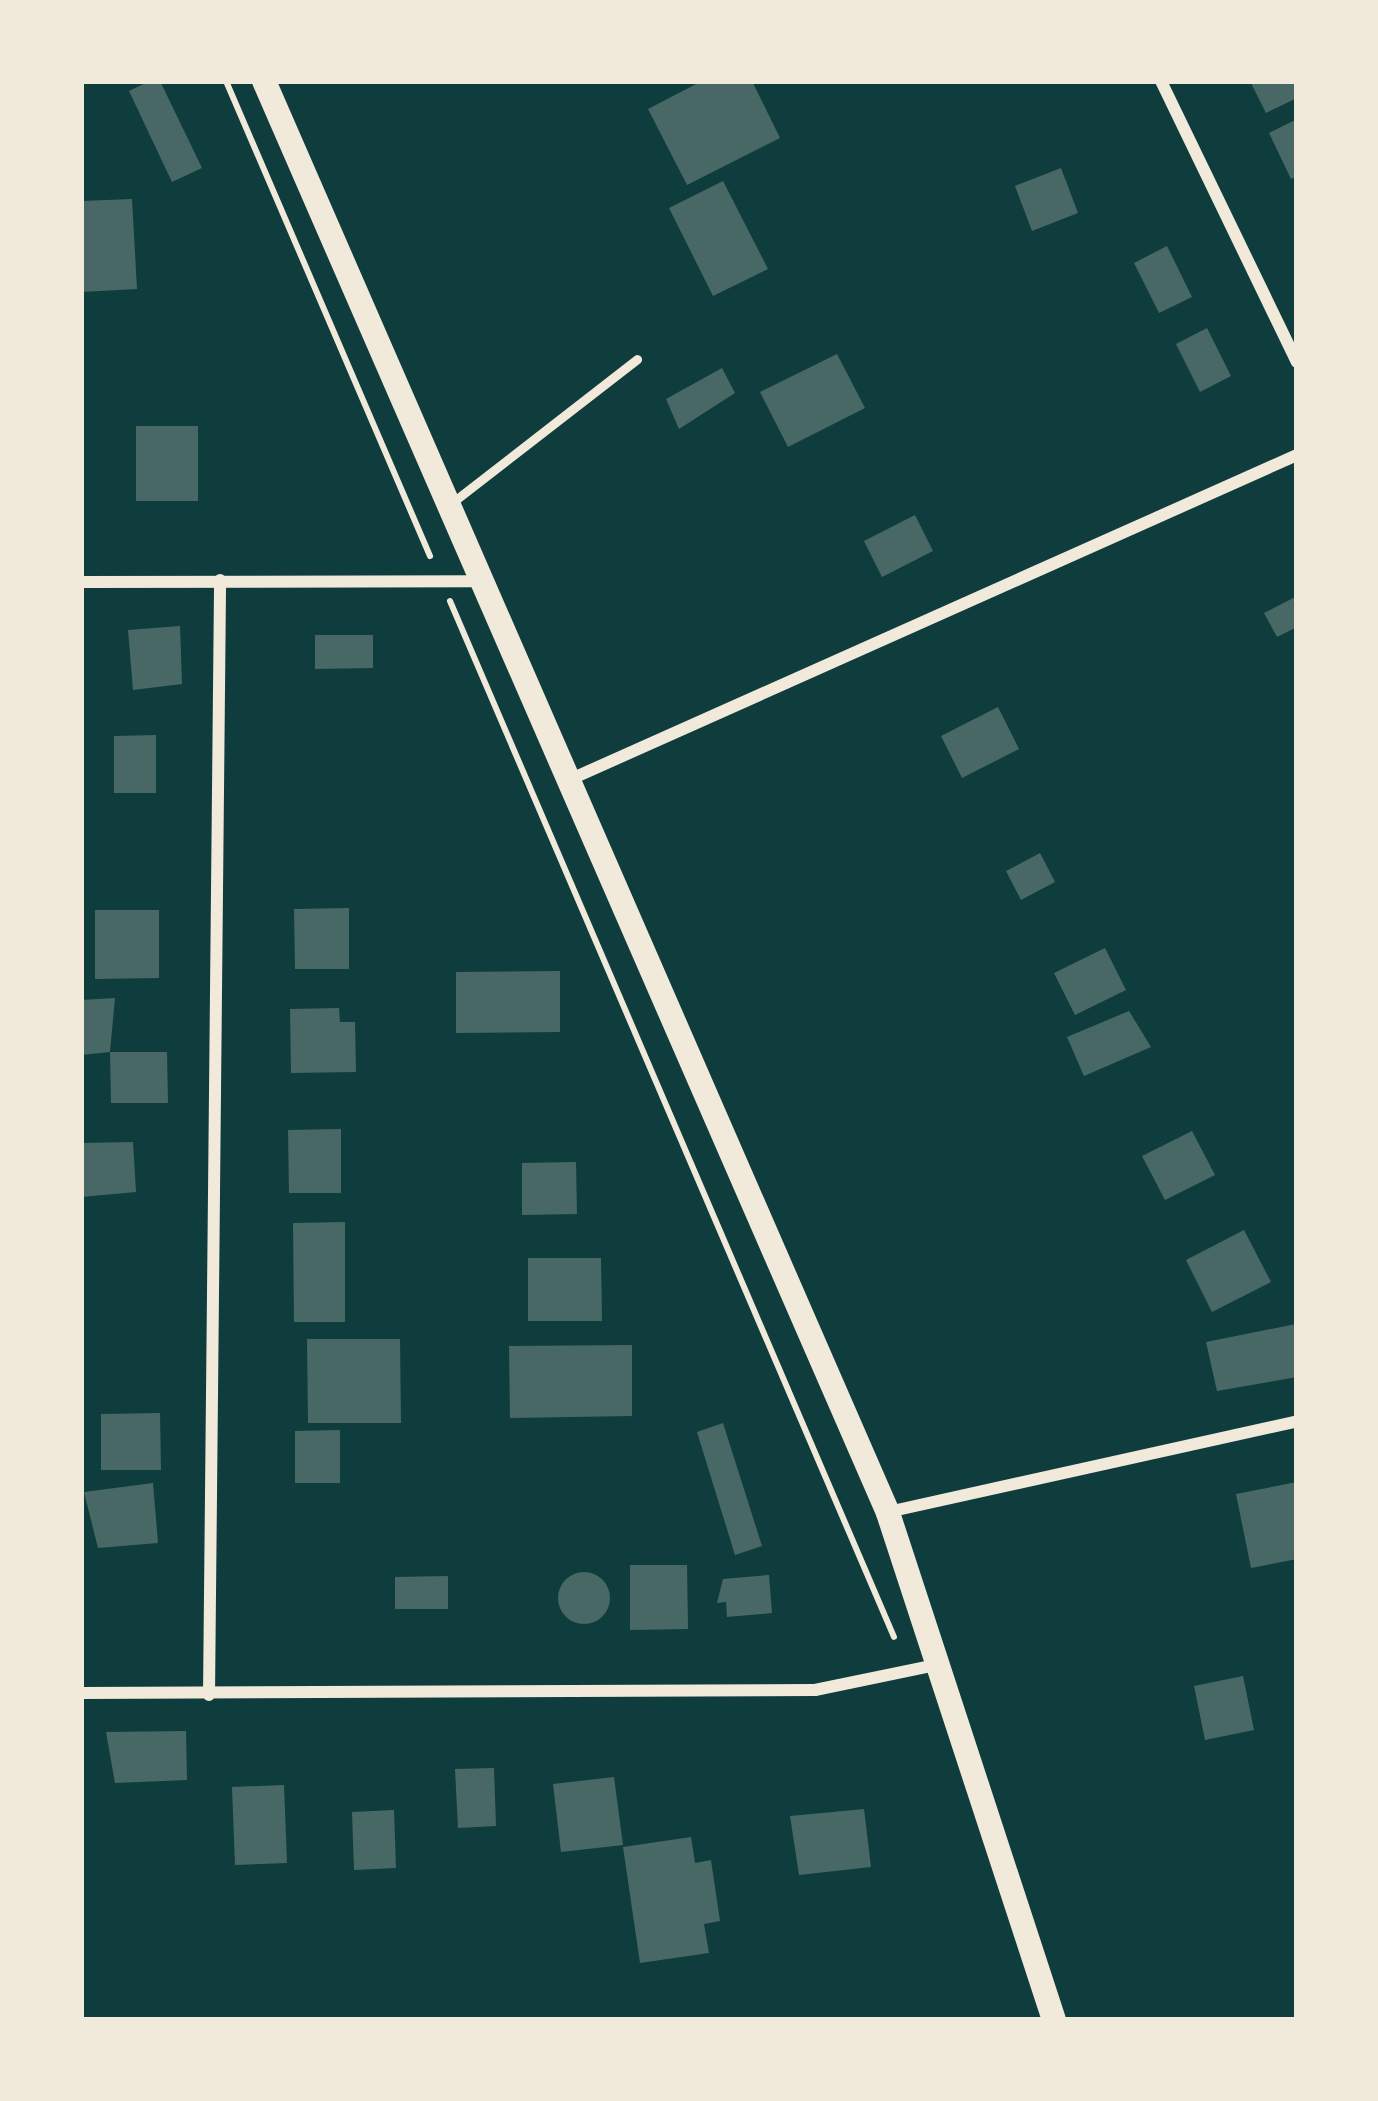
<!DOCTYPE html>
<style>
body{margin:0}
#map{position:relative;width:1378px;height:2101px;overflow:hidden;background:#0f3d3e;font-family:"Times New Roman",serif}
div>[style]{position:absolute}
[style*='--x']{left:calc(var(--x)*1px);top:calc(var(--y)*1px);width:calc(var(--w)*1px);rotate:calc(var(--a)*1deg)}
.building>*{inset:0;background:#486865}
.round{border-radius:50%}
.path>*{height:6px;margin:-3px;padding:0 3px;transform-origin:3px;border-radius:3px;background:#f1e9da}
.service>*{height:9px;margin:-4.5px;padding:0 4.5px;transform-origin:4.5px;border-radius:4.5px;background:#f1e9da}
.minor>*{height:12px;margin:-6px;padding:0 6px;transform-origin:6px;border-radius:6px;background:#f1e9da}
.secondary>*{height:24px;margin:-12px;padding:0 12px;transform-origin:12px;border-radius:12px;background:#f1e9da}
span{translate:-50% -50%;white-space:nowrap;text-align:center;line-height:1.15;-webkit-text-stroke:9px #f1e9da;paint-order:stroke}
.frame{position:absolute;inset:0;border:84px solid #f1e9da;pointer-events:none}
</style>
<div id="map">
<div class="building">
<div style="clip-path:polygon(150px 81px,160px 81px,202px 168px,172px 182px,129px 91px)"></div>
<div style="clip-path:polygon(702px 81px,752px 81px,780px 138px,687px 185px,648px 109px)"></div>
<div style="clip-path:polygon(1250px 81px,1297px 81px,1297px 98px,1266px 113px)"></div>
<div style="clip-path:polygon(1297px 119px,1297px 176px,1291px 179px,1269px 133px)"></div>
<div style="clip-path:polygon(1061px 168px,1078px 213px,1032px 231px,1015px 186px)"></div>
<div style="clip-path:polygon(723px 181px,768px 269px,713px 296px,669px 208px)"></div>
<div style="clip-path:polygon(132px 199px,137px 289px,81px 292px,81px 201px)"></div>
<div style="clip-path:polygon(1167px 246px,1192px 297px,1159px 313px,1134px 263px)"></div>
<div style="clip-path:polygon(1207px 328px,1231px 376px,1200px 392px,1176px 344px)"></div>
<div style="clip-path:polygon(837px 354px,865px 408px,788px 447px,760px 392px)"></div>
<div style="clip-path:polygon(722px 368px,735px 393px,679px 429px,666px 399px)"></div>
<div style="clip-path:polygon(136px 426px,198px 426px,198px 501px,136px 501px)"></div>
<div style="clip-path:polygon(915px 515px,933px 551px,882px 577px,864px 541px)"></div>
<div style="clip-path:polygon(1297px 596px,1297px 627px,1277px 637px,1264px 613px)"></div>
<div style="clip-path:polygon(180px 626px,182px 684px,133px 690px,128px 630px)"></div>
<div style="clip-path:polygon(315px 635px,373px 635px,373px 668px,315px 669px)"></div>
<div style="clip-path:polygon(998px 707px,1019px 749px,962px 778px,941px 736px)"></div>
<div style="clip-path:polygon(156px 735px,156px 793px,114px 793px,114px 736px)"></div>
<div style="clip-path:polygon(1040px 853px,1055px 882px,1021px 900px,1006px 871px)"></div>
<div style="clip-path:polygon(349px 908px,349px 969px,295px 969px,294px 909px)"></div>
<div style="clip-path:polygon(95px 910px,159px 910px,159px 978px,95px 979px)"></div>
<div style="clip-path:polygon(1105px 948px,1126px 990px,1075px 1015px,1054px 973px)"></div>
<div style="clip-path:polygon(560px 971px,560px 1032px,456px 1033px,456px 972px)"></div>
<div style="clip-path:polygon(115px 998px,110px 1052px,167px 1052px,168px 1103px,111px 1103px,110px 1052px,81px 1055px,81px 1000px)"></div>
<div style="clip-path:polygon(339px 1008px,340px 1022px,355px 1022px,356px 1072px,291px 1073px,290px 1009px)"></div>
<div style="clip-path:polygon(1129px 1011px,1151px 1047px,1084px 1076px,1067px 1037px)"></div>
<div style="clip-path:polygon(341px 1129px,341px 1193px,289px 1193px,288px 1130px)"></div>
<div style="clip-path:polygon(1192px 1131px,1215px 1175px,1165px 1200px,1142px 1156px)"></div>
<div style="clip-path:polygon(133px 1142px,136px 1192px,81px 1197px,81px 1143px)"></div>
<div style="clip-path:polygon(576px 1162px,577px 1214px,522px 1215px,522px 1163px)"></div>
<div style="clip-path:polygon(345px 1222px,345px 1322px,294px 1322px,293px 1223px)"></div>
<div style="clip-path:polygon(1244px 1230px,1271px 1282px,1212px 1312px,1186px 1260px)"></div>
<div style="clip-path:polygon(528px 1258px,601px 1258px,602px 1321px,528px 1321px)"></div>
<div style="clip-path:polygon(1296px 1324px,1297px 1377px,1217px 1391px,1206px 1342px)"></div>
<div style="clip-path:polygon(307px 1339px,400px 1339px,401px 1423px,308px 1423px)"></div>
<div style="clip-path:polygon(632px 1345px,632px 1416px,510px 1418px,509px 1346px)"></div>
<div style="clip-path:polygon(160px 1413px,161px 1470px,101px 1470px,101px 1414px)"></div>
<div style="clip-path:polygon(723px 1423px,762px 1546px,735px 1555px,697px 1432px)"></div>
<div style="clip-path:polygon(340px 1430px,340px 1483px,295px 1483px,295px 1431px)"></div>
<div style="clip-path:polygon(1297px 1482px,1297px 1559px,1251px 1568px,1236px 1494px)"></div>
<div style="clip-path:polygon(153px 1483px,158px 1543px,98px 1548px,84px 1492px)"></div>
<div style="clip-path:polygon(630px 1565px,687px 1565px,688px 1629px,630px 1630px)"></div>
<div class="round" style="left:558px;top:1572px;width:52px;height:52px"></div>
<div style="clip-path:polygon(769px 1575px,772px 1613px,727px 1617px,726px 1602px,717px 1603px,723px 1579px)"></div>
<div style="clip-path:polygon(448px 1576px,448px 1609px,395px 1609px,395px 1577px)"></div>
<div style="clip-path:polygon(1243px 1676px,1254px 1730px,1205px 1740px,1194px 1686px)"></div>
<div style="clip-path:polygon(186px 1731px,187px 1780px,115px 1783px,106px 1732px)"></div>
<div style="clip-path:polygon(494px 1768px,496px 1826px,458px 1828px,455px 1769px)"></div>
<div style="clip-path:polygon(614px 1777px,623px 1845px,561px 1852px,553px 1784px)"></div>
<div style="clip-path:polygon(284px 1785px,287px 1863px,235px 1865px,232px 1787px)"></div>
<div style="clip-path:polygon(864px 1809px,871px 1867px,799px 1875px,790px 1816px)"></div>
<div style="clip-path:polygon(394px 1810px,396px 1868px,354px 1870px,352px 1812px)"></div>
<div style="clip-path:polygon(691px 1837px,695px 1863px,711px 1860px,720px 1921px,704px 1924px,709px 1953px,640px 1963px,623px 1847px)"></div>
</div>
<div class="path">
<div style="--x:226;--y:81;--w:517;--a:66.76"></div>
<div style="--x:450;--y:601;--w:1127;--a:66.8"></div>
</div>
<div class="service">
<div style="--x:449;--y:505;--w:238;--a:-37.8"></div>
</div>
<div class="minor">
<div style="--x:1161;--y:81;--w:312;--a:64.2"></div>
<div style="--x:81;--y:582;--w:397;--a:-0.1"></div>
<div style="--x:571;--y:779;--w:795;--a:-24.05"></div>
<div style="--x:888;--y:1512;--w:419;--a:-12.5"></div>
<div style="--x:81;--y:1693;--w:734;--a:-0.23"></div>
<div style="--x:815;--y:1690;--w:129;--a:-11.7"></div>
<div style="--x:209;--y:1695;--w:1115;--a:-89.43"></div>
</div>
<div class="secondary">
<div style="--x:264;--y:81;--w:1562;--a:66.45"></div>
<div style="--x:888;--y:1513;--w:533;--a:71.87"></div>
</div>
<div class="frame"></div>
</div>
